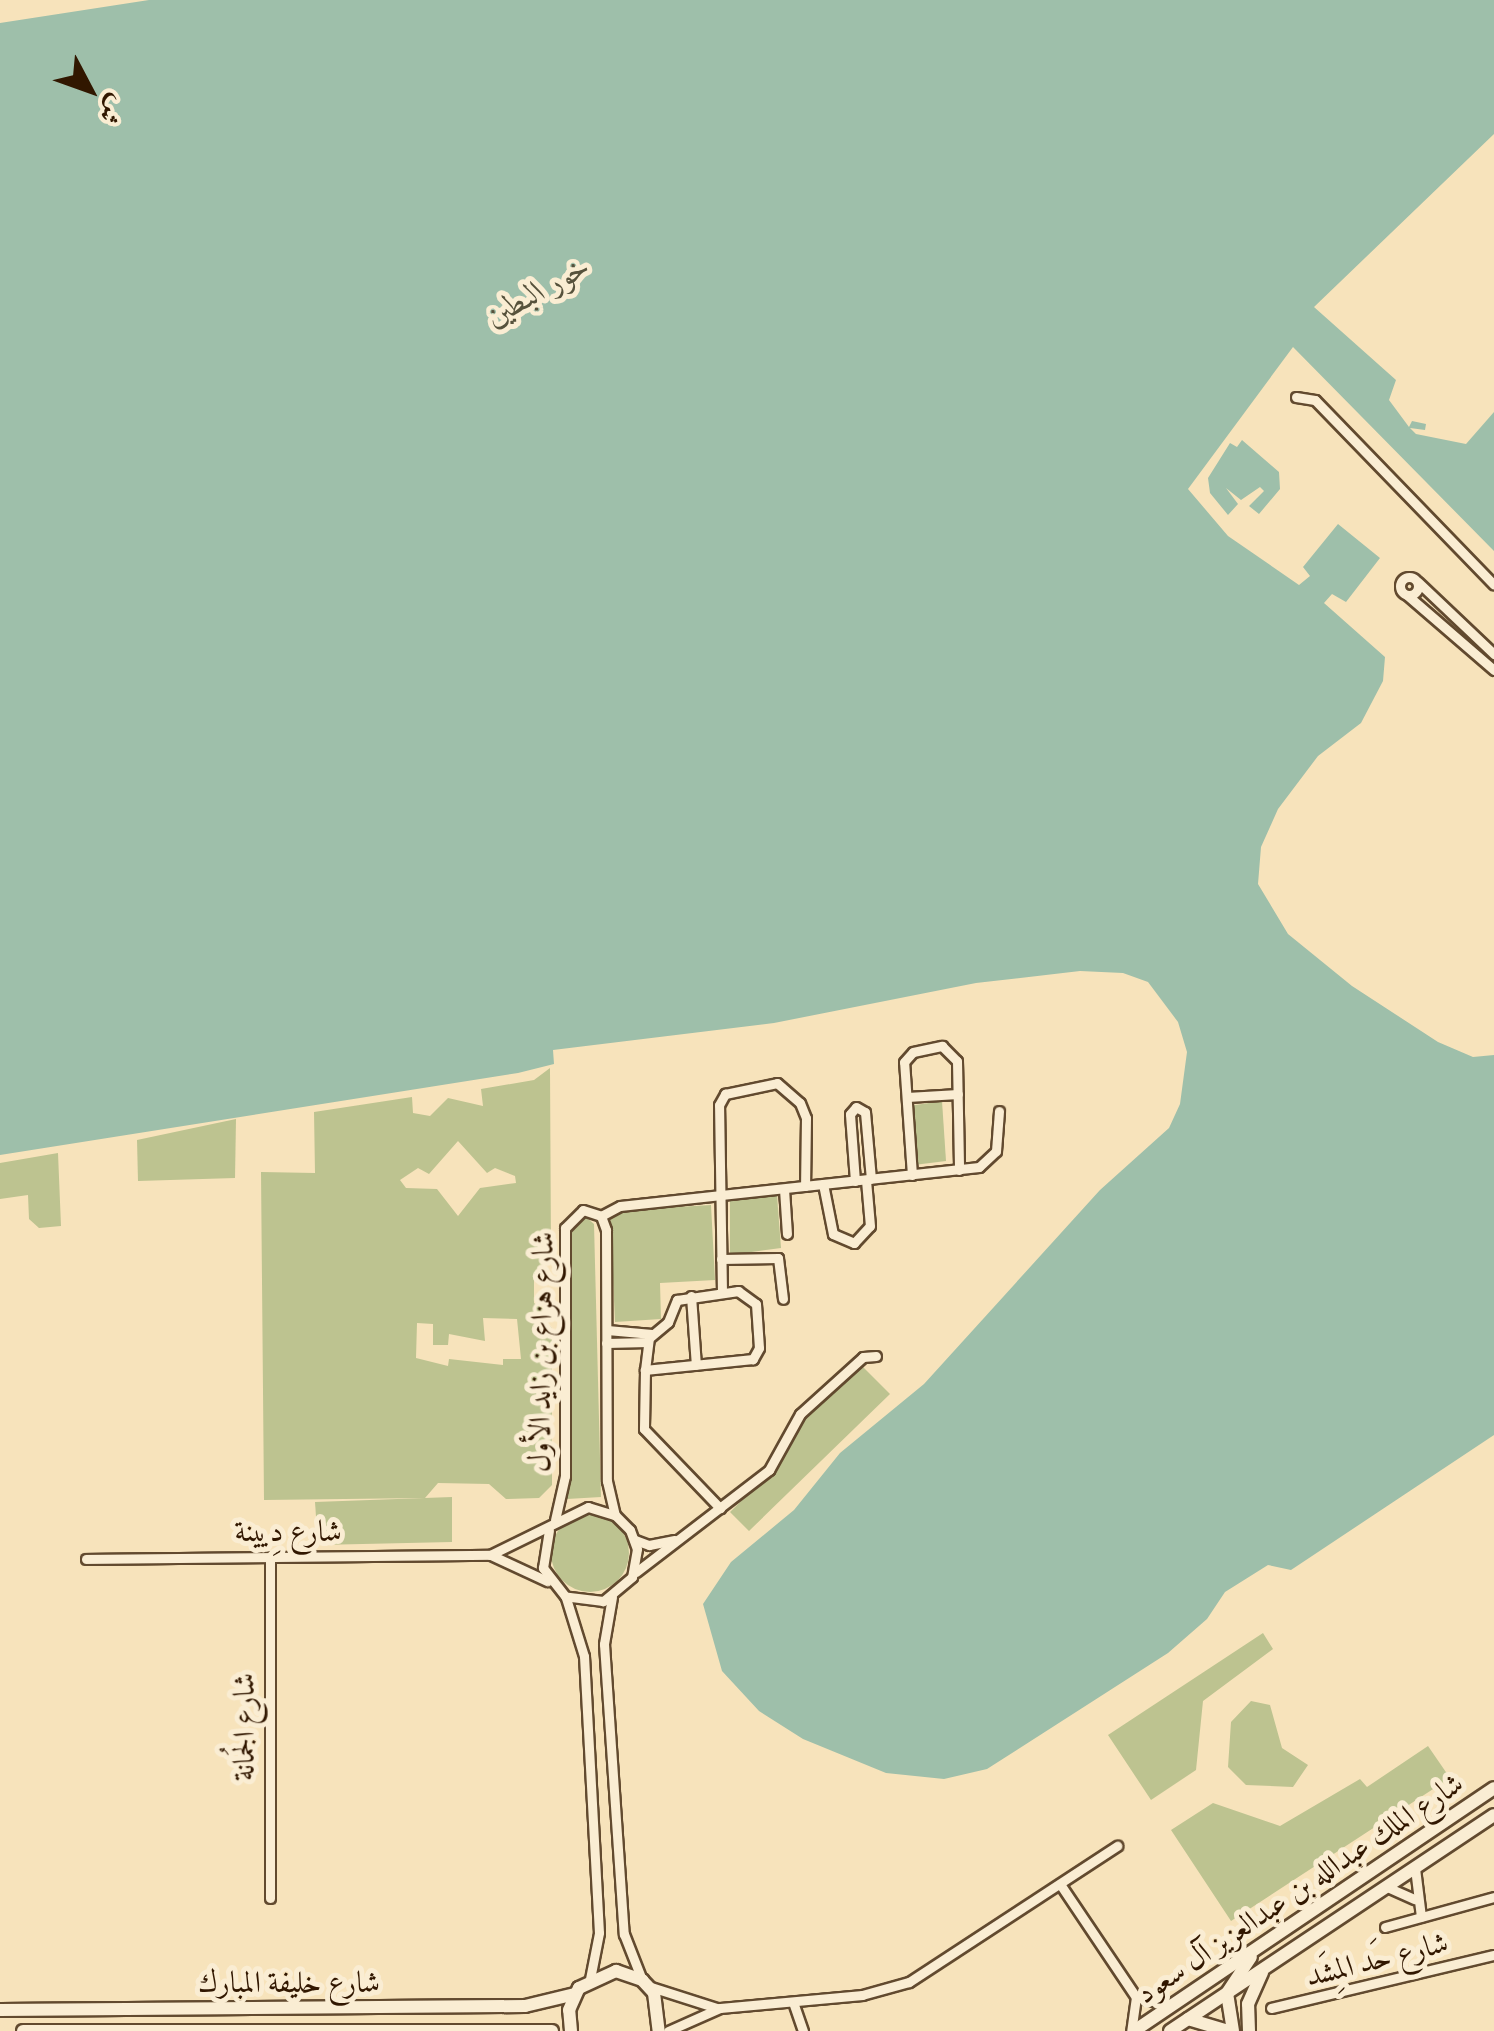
<!DOCTYPE html>
<meta charset="utf-8">
<style>
body{margin:0}
#map{position:relative;width:1494px;height:2031px;overflow:hidden;background:#f7e3bb;font-family:"IM FELL French Canon",Amiri,serif}
div>[style]{position:absolute}
[style*='--x']{left:calc(var(--x)*1px);top:calc(var(--y)*1px);width:calc(var(--w)*1px);rotate:calc(var(--a)*1deg)}
.green>*{inset:0;background:#bdc390}
.round{border-radius:50%}
.water>*{inset:0;background:#9ebfaa}
.roads{filter:drop-shadow(2px 0 #624a2f) drop-shadow(-2px 0 #624a2f) drop-shadow(0 2px #624a2f) drop-shadow(0 -2px #624a2f)}
.street>*{height:9px;margin:-4.5px;padding:0 4.5px;transform-origin:4.5px;border-radius:4.5px;background:#faedd3}
.street>.ring{margin:-4.5px;padding:0;box-sizing:content-box;background:none;border:9px solid #faedd3;border-radius:50%}
.secondary>*{height:12px;margin:-6px;padding:0 6px;transform-origin:6px;border-radius:6px;background:#faedd3}
span{translate:-50% -50%;white-space:nowrap;text-align:center;line-height:1.15;-webkit-text-stroke:10px #faedd3;paint-order:stroke}
.street-label{font-size:30px;color:#311700}
.water-label{font-size:32px;color:#57523c;font-style:italic}
.north{position:absolute;left:40px;top:40px;width:100px;height:100px;-webkit-text-stroke:8px #faedd3;paint-order:stroke;rotate:131deg;font-size:28px;font-weight:700;line-height:40px;text-align:center;color:#311700}
.north::after{content:'';display:block;margin:auto;width:35px;height:45px;background:#311700;clip-path:polygon(50% 0,100% 100%,50% 72%,0 100%)}
</style>
<div id="map">
<div class="green">
<div style="clip-path:polygon(evenodd,550px 1068px,551px 1254px,542px 1262px,544px 1273px,534px 1275px,534px 1303px,544px 1309px,544px 1320px,552px 1328px,552px 1485px,539px 1498px,506px 1499px,489px 1484px,438px 1483px,425px 1498px,264px 1500px,261px 1172px,315px 1173px,314px 1112px,412px 1097px,413px 1113px,430px 1116px,448px 1098px,483px 1106px,481px 1089px,534px 1080px,550px 1068px,458px 1141px,487px 1173px,495px 1168px,515px 1176px,516px 1183px,480px 1188px,458px 1216px,437px 1189px,406px 1188px,400px 1180px,418px 1168px,429px 1174px,458px 1141px,550px 1068px,483px 1318px,517px 1319px,521px 1359px,503px 1359px,503px 1365px,449px 1359px,448px 1366px,416px 1358px,417px 1323px,433px 1324px,433px 1345px,448px 1345px,449px 1334px,485px 1341px,483px 1318px)"></div>
<div style="clip-path:polygon(942px 1101px,946px 1161px,914px 1165px,909px 1106px)"></div>
<div style="clip-path:polygon(236px 1119px,235px 1178px,138px 1181px,137px 1140px)"></div>
<div style="clip-path:polygon(58px 1153px,61px 1226px,39px 1228px,29px 1219px,28px 1195px,0 1199px,0 1163px)"></div>
<div style="clip-path:polygon(777px 1195px,781px 1248px,730px 1255px,730px 1200px)"></div>
<div style="clip-path:polygon(711px 1205px,715px 1280px,660px 1283px,661px 1319px,615px 1322px,610px 1211px)"></div>
<div style="clip-path:polygon(585px 1216px,594px 1224px,601px 1497px,567px 1499px,567px 1232px,573px 1220px)"></div>
<div style="clip-path:polygon(861px 1365px,890px 1394px,749px 1531px,730px 1512px,780px 1463px,792px 1431px)"></div>
<div style="clip-path:polygon(452px 1497px,452px 1542px,318px 1545px,315px 1502px)"></div>
<div class="round" style="left:551px;top:1514px;width:78px;height:78px"></div>
<div style="clip-path:polygon(1263px 1633px,1273px 1649px,1203px 1701px,1196px 1770px,1151px 1800px,1108px 1735px)"></div>
<div style="clip-path:polygon(1251px 1701px,1270px 1705px,1282px 1748px,1308px 1765px,1293px 1787px,1246px 1785px,1228px 1767px,1231px 1722px)"></div>
<div style="clip-path:polygon(1428px 1746px,1450px 1778px,1231px 1921px,1171px 1830px,1213px 1803px,1280px 1826px,1360px 1779px,1367px 1787px)"></div>
</div>
<div class="water">
<div style="clip-path:polygon(149px 0,1494px 0,1494px 134px,1314px 307px,1396px 380px,1389px 400px,1409px 427px,1412px 421px,1426px 424px,1425px 430px,1410px 428px,1416px 434px,1466px 444px,1494px 412px,1494px 551px,1293px 347px,1188px 489px,1228px 536px,1299px 585px,1310px 576px,1303px 567px,1338px 524px,1380px 558px,1346px 602px,1332px 594px,1324px 603px,1385px 657px,1383px 681px,1361px 723px,1318px 756px,1278px 809px,1261px 847px,1258px 884px,1288px 934px,1352px 986px,1438px 1042px,1473px 1057px,1494px 1055px,1494px 1435px,1291px 1570px,1268px 1565px,1225px 1592px,1207px 1619px,1168px 1653px,987px 1769px,944px 1779px,886px 1773px,803px 1739px,759px 1711px,722px 1671px,703px 1604px,731px 1562px,794px 1510px,840px 1453px,924px 1384px,1100px 1190px,1169px 1128px,1180px 1104px,1187px 1052px,1178px 1022px,1148px 982px,1123px 973px,1080px 971px,976px 983px,774px 1023px,553px 1050px,554px 1064px,518px 1073px,0 1155px,0 23px)"></div>
<div style="clip-path:polygon(1242px 440px,1279px 472px,1280px 489px,1259px 514px,1249px 506px,1264px 491px,1260px 487px,1241px 500px,1226px 488px,1238px 504px,1228px 515px,1210px 493px,1208px 478px,1230px 443px,1237px 447px)"></div>
</div>
<div class="roads">
<div class="street">
<div style="--x:1296;--y:397;--w:19;--a:9"></div>
<div style="--x:1315;--y:400;--w:257;--a:45.9"></div>
<div class="ring" style="left:1400px;top:577px;width:9px;height:9px"></div>
<div style="--x:1418;--y:582;--w:105;--a:43.5"></div>
<div style="--x:1407;--y:595;--w:115;--a:40.8"></div>
<div style="--x:907;--y:1097;--w:51;--a:-3.4"></div>
<div style="--x:912;--y:1175;--w:113;--a:-94"></div>
<div style="--x:904;--y:1062;--w:13;--a:-48"></div>
<div style="--x:913;--y:1052;--w:30;--a:-12"></div>
<div style="--x:942;--y:1046;--w:21;--a:45"></div>
<div style="--x:957;--y:1061;--w:109;--a:88.9"></div>
<div style="--x:855;--y:1181;--w:67;--a:-94.3"></div>
<div style="--x:850;--y:1114;--w:9;--a:-49"></div>
<div style="--x:856;--y:1107;--w:10;--a:29"></div>
<div style="--x:865;--y:1112;--w:67;--a:84.9"></div>
<div style="--x:823;--y:1184;--w:51;--a:78.7"></div>
<div style="--x:833;--y:1234;--w:23;--a:23"></div>
<div style="--x:854;--y:1243;--w:23;--a:-47"></div>
<div style="--x:870;--y:1226;--w:46;--a:-95"></div>
<div style="--x:784;--y:1189;--w:45;--a:86.2"></div>
<div style="--x:601;--y:1216;--w:21;--a:-28"></div>
<div style="--x:620;--y:1206;--w:361;--a:-6.2"></div>
<div style="--x:979;--y:1167;--w:23;--a:-43"></div>
<div style="--x:996;--y:1151;--w:40;--a:-85.7"></div>
<div style="--x:721;--y:1259;--w:57;--a:-1"></div>
<div style="--x:778;--y:1258;--w:41;--a:83"></div>
<div style="--x:738;--y:1291;--w:22;--a:36"></div>
<div style="--x:756;--y:1304;--w:44;--a:86.1"></div>
<div style="--x:759;--y:1348;--w:13;--a:119"></div>
<div style="--x:753;--y:1359;--w:109;--a:174.2"></div>
<div style="--x:645;--y:1370;--w:32;--a:-83"></div>
<div style="--x:649;--y:1338;--w:25;--a:-40"></div>
<div style="--x:668;--y:1322;--w:24;--a:-68"></div>
<div style="--x:677;--y:1300;--w:62;--a:-8.4"></div>
<div style="--x:722;--y:1293;--w:188;--a:-90.9"></div>
<div style="--x:719;--y:1105;--w:13;--a:-61"></div>
<div style="--x:725;--y:1094;--w:53;--a:-11.9"></div>
<div style="--x:777;--y:1083;--w:30;--a:41"></div>
<div style="--x:800;--y:1103;--w:16;--a:68"></div>
<div style="--x:806;--y:1118;--w:68;--a:90.8"></div>
<div style="--x:691;--y:1296;--w:69;--a:85.9"></div>
<div style="--x:607;--y:1330;--w:45;--a:5.1"></div>
<div style="--x:606;--y:1343;--w:42;--a:-1.4"></div>
<div style="--x:645;--y:1370;--w:59;--a:91"></div>
<div style="--x:644;--y:1429;--w:110;--a:46.1"></div>
<div style="--x:555;--y:1520;--w:45;--a:-77.2"></div>
<div style="--x:565;--y:1476;--w:248;--a:-90"></div>
<div style="--x:565;--y:1228;--w:25;--a:-45"></div>
<div style="--x:583;--y:1210;--w:19;--a:18"></div>
<div style="--x:601;--y:1216;--w:15;--a:70"></div>
<div style="--x:606;--y:1230;--w:251;--a:89.8"></div>
<div style="--x:607;--y:1481;--w:35;--a:77"></div>
<div style="--x:635;--y:1540;--w:15;--a:20"></div>
<div style="--x:649;--y:1545;--w:26;--a:-11"></div>
<div style="--x:493;--y:1556;--w:60;--a:24.8"></div>
<div style="--x:270;--y:1557;--w:341;--a:90"></div>
<div style="--x:86;--y:1559;--w:404;--a:-0.6"></div>
<div style="--x:490;--y:1555;--w:109;--a:-26.1"></div>
<div style="--x:588;--y:1507;--w:28;--a:17"></div>
<div style="--x:615;--y:1515;--w:21;--a:45"></div>
<div style="--x:630;--y:1530;--w:20;--a:70"></div>
<div style="--x:637;--y:1549;--w:28;--a:100"></div>
<div style="--x:632;--y:1577;--w:38;--a:140"></div>
<div style="--x:603;--y:1601;--w:38;--a:-173"></div>
<div style="--x:565;--y:1596;--w:36;--a:-128"></div>
<div style="--x:543;--y:1568;--w:38;--a:-81"></div>
<div style="--x:636;--y:1572;--w:168;--a:-37.5"></div>
<div style="--x:769;--y:1470;--w:64;--a:-61"></div>
<div style="--x:800;--y:1414;--w:85;--a:-42.1"></div>
<div style="--x:863;--y:1357;--w:13;--a:-4"></div>
<div style="--x:612;--y:1597;--w:48;--a:99.7"></div>
<div style="--x:604;--y:1644;--w:291;--a:86.1"></div>
<div style="--x:624;--y:1934;--w:49;--a:68.6"></div>
<div style="--x:566;--y:1598;--w:61;--a:72.8"></div>
<div style="--x:584;--y:1656;--w:277;--a:86.9"></div>
<div style="--x:599;--y:1933;--w:47;--a:101.1"></div>
<div style="--x:1415;--y:1868;--w:49;--a:83"></div>
<div style="--x:1060;--y:1884;--w:136;--a:56.1"></div>
<div style="--x:1136;--y:1997;--w:34;--a:98"></div>
<div style="--x:1387;--y:1887;--w:30;--a:24"></div>
<div style="--x:1385;--y:1927;--w:113;--a:-15.4"></div>
<div style="--x:651;--y:1987;--w:69;--a:17.7"></div>
<div style="--x:1136;--y:1997;--w:36;--a:13"></div>
<div style="--x:793;--y:2002;--w:31;--a:71"></div>
<div style="--x:1271;--y:2008;--w:229;--a:-13.4"></div>
<div style="--x:668;--y:2031;--w:57;--a:-23.9"></div>
<div style="--x:720;--y:2008;--w:143;--a:-5.2"></div>
<div style="--x:862;--y:1995;--w:49;--a:-15.5"></div>
<div style="--x:909;--y:1982;--w:249;--a:-33.2"></div>
</div>
<div class="secondary">
<div style="--x:0;--y:2010;--w:525;--a:-0.44"></div>
<div style="--x:525;--y:2006;--w:51;--a:-13.5"></div>
<div style="--x:1188;--y:2019;--w:42;--a:16.7"></div>
<div style="--x:23;--y:2031;--w:529;--a:0"></div>
<div style="--x:571;--y:2031;--w:21;--a:-95"></div>
<div style="--x:569;--y:2010;--w:24;--a:-66"></div>
<div style="--x:579;--y:1988;--w:41;--a:-24.7"></div>
<div style="--x:616;--y:1971;--w:28;--a:19"></div>
<div style="--x:642;--y:1980;--w:18;--a:47"></div>
<div style="--x:654;--y:1993;--w:38;--a:83"></div>
<div style="--x:1134;--y:2031;--w:434;--a:-34"></div>
<div style="--x:1170;--y:2031;--w:389;--a:-33.7"></div>
<div style="--x:1233;--y:2031;--w:38;--a:-99"></div>
<div style="--x:1227;--y:1993;--w:43;--a:-56.3"></div>
<div style="--x:1249;--y:2031;--w:27;--a:-92"></div>
<div style="--x:1248;--y:2004;--w:35;--a:-66"></div>
</div>
</div>
<div class="street-label">
<span style="left:542px;top:1352px;rotate:-89deg">شارع هزاع بن زايد الأول</span>
<span style="left:288px;top:1532px">شارع دِيينة</span>
<span style="left:245px;top:1727px;rotate:-90deg">شارع الجُمانة</span>
<span style="left:1300px;top:1889px;rotate:-34deg">شارع الملك عبدالله بن عبدالعزيز آل سعود</span>
<span style="left:1377px;top:1960px;rotate:-14deg">شارع حَد المِشَد</span>
<span style="left:289px;top:1983px">شارع خليفة المبارك</span>
</div>
<div class="water-label">
<span style="left:538px;top:291px;rotate:-29deg">خور البطين</span>
</div>
<div class="north">ش</div>
</div>
